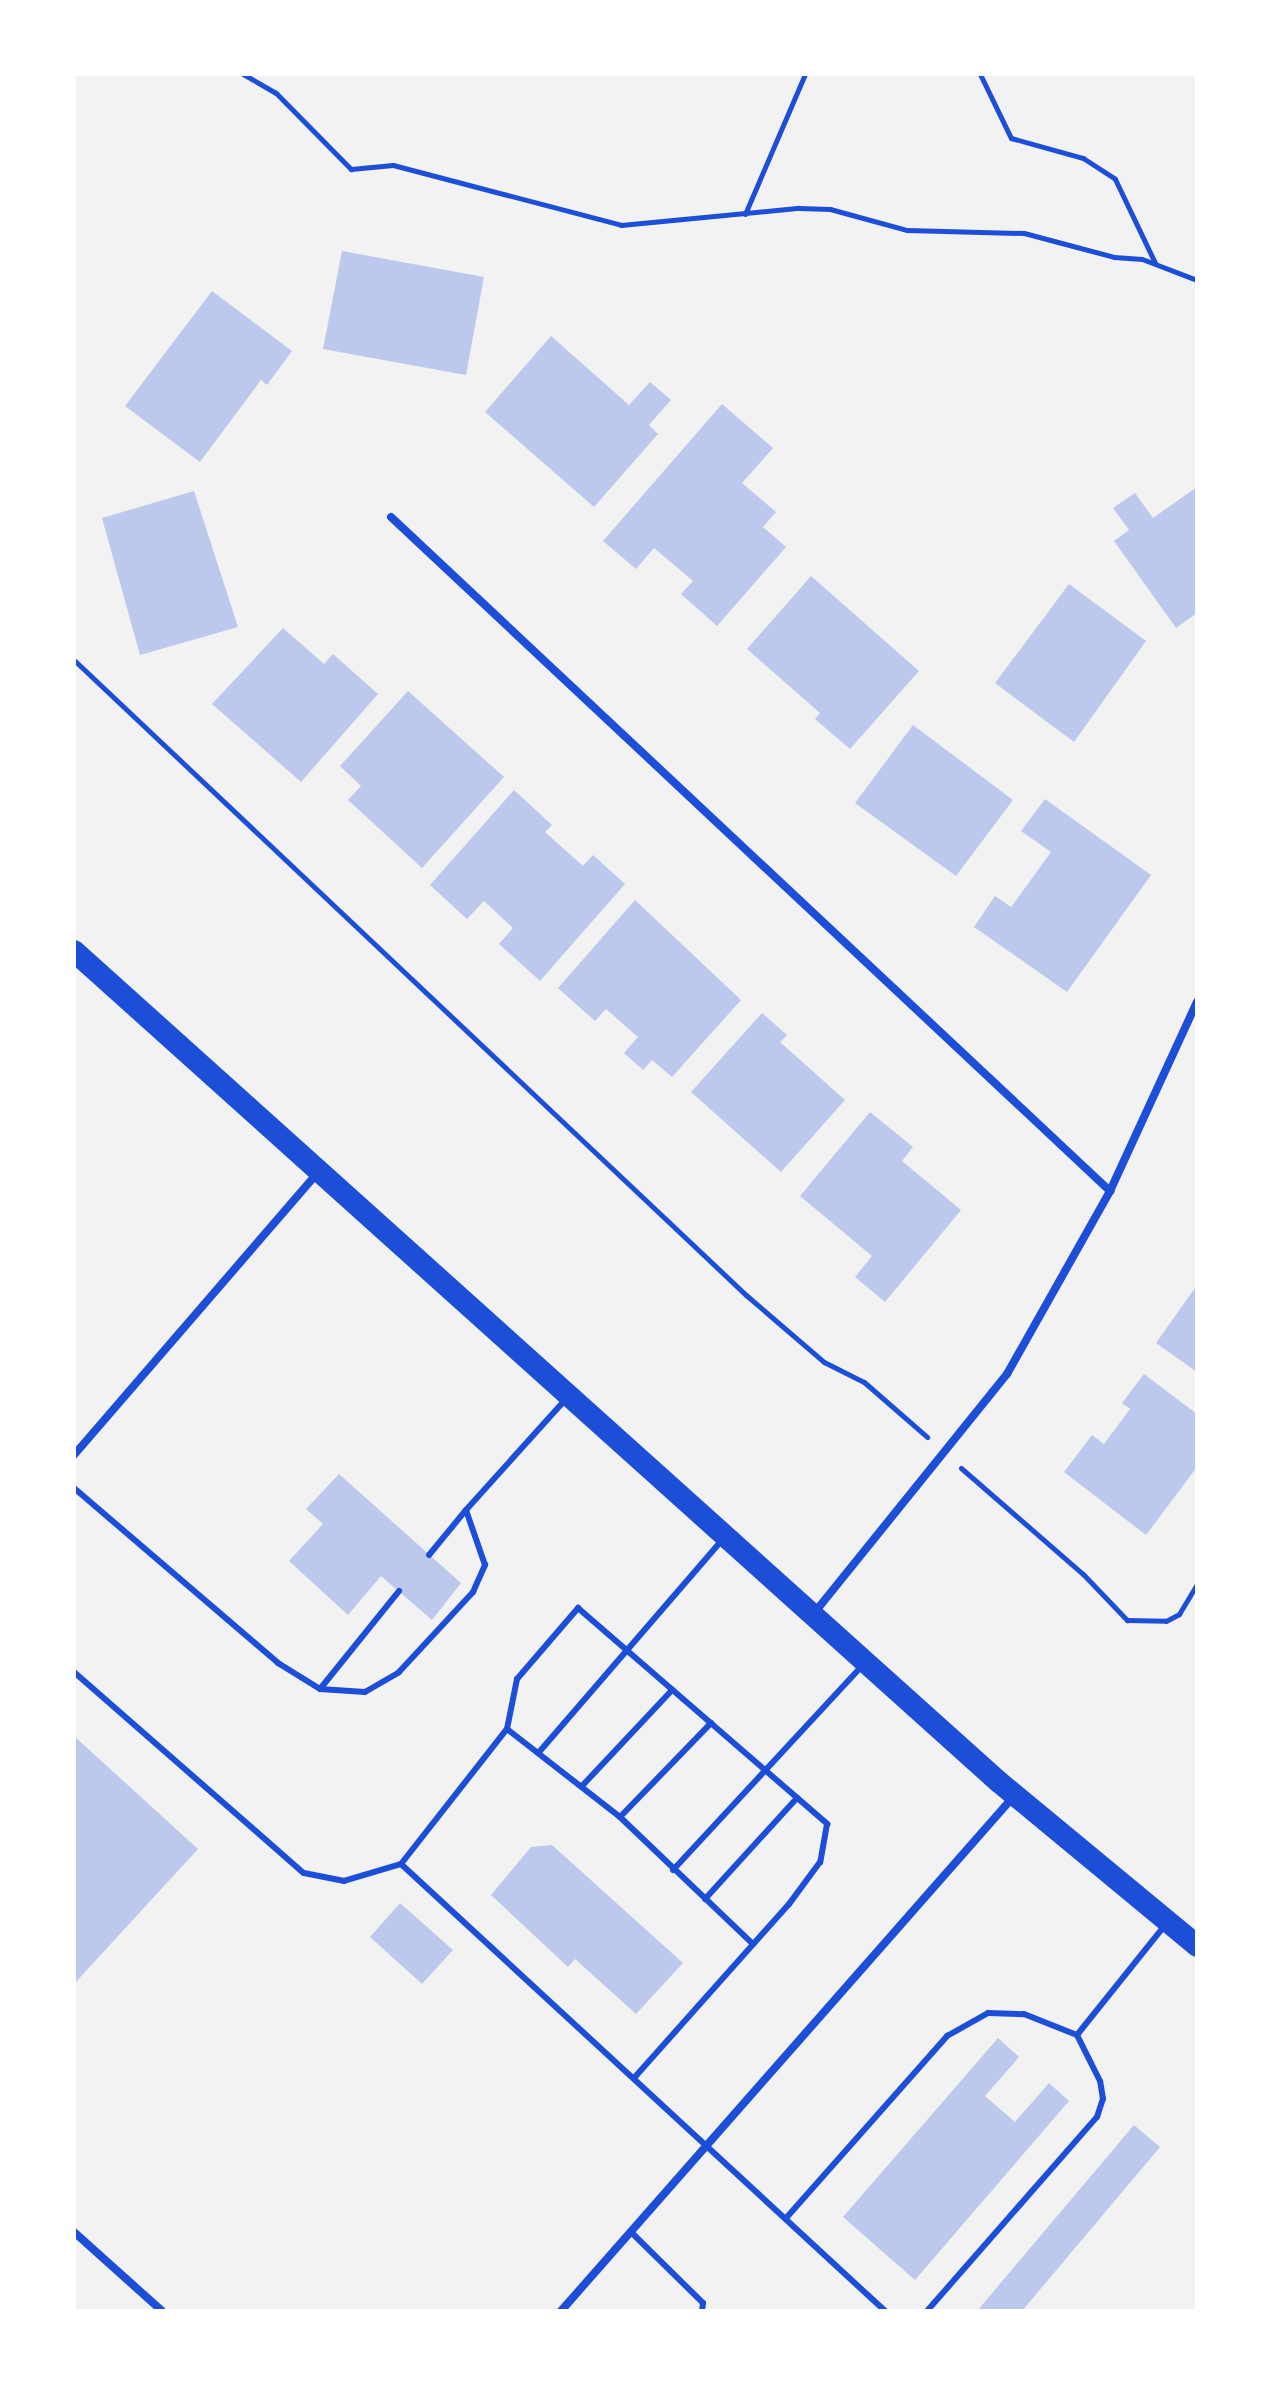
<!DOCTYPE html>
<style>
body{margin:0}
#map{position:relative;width:1271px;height:2385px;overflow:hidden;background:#f2f2f2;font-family:"Golos Text",sans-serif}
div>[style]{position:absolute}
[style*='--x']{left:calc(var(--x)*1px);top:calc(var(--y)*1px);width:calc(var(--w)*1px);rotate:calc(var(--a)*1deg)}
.building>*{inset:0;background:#bdc9ec}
.path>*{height:5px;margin:-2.5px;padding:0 2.5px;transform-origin:2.5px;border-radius:2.5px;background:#1d4ed8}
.service>*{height:6px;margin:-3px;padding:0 3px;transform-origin:3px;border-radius:3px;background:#1d4ed8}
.minor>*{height:8px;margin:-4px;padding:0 4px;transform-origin:4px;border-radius:4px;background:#1d4ed8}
.trunk>*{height:22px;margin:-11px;padding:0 11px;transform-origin:11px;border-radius:11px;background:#1d4ed8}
span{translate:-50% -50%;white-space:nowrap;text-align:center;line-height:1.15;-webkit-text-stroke:6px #fff;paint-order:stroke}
.frame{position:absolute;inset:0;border:76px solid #fff;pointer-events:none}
</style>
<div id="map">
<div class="building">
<div style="clip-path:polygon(342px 251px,484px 277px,466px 375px,323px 349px)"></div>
<div style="clip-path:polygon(212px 291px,292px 351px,267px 385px,261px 380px,200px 462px,125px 406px)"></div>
<div style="clip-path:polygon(551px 336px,629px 405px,650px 382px,671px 400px,649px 425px,658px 434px,594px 507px,485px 412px)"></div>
<div style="clip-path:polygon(722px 404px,773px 448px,742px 483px,776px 512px,763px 527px,786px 547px,717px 626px,681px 594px,693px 581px,654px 548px,636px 569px,603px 541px)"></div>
<div style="clip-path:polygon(1197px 487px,1197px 613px,1176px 628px,1114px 541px,1129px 530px,1113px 508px,1135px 493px,1153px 518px)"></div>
<div style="clip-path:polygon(194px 491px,238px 627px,140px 655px,102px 518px)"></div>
<div style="clip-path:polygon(811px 576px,919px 671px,850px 749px,815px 719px,820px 713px,747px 649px)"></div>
<div style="clip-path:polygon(1069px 584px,1146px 641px,1074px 742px,995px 683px)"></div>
<div style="clip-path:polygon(283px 628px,324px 664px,333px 654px,378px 694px,301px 782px,212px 704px)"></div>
<div style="clip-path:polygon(408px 691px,504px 777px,422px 868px,348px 800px,361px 786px,340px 766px)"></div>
<div style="clip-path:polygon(913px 725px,1013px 800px,956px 876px,855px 803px)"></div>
<div style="clip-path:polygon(514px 790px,552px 825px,545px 832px,583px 866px,593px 855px,625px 884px,540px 981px,499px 944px,513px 928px,484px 901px,467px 919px,430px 885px)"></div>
<div style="clip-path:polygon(1045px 799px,1151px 875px,1067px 992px,974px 927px,995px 896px,1011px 907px,1051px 852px,1021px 831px)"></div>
<div style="clip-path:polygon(635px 900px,741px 1000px,672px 1077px,652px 1060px,643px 1070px,624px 1053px,638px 1037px,606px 1009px,595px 1021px,558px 988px)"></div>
<div style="clip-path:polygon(762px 1013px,787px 1035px,780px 1042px,845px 1100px,781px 1172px,691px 1092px)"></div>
<div style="clip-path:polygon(870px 1112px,913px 1147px,902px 1161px,961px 1210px,885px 1302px,855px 1277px,872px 1256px,800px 1196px)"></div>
<div style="clip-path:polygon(1197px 1285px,1197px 1372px,1156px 1343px)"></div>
<div style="clip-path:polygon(1144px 1374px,1197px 1414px,1197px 1467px,1146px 1535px,1064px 1472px,1092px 1435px,1104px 1444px,1130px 1409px,1122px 1403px)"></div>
<div style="clip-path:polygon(339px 1474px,461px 1583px,432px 1620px,381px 1576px,348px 1615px,289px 1561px,323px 1524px,306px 1509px)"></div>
<div style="clip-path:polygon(74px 1736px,198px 1849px,74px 1984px)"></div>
<div style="clip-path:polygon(552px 1845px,683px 1963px,636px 2014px,575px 1959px,568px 1967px,491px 1895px,531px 1847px)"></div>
<div style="clip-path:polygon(400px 1903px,453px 1950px,422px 1984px,370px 1937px)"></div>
<div style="clip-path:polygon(998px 2038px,1019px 2057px,985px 2096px,1015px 2122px,1049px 2083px,1069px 2101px,915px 2280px,843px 2217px)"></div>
<div style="clip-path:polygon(1134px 2125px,1160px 2147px,1022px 2311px,977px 2311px)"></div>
</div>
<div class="path">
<div style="--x:243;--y:74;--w:38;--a:30"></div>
<div style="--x:276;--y:93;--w:107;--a:45.4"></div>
<div style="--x:351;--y:169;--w:42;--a:-5.4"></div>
<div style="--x:393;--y:165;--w:236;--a:14.7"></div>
<div style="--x:621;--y:225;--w:179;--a:-5.5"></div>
<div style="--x:799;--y:208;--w:31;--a:2"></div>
<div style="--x:830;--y:209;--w:80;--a:15.3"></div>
<div style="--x:907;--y:230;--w:117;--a:1.5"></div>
<div style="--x:1024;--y:233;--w:93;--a:14.9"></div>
<div style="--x:1114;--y:257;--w:28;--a:4"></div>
<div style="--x:1142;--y:259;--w:59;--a:20.9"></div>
<div style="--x:980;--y:74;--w:71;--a:64.2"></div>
<div style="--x:1011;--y:138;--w:75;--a:15.5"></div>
<div style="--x:1083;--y:158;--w:38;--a:33"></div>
<div style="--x:1115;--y:179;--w:93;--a:64.5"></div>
<div style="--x:745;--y:214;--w:152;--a:-66.8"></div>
<div style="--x:74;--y:660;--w:925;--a:43.38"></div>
<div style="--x:746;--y:1295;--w:103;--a:40.7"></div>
<div style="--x:824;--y:1362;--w:45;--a:26.6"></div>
<div style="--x:864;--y:1382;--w:84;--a:41.1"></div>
<div style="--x:961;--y:1468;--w:162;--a:41"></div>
<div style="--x:1083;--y:1574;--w:64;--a:46.3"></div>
<div style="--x:1127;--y:1620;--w:39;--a:1"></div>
<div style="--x:1166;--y:1621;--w:15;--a:-28"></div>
<div style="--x:1179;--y:1614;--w:35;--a:-59"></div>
</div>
<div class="service">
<div style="--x:74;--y:1488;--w:269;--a:40.6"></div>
<div style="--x:278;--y:1663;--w:49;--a:31.8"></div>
<div style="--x:320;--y:1689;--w:45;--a:3.8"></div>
<div style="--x:365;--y:1692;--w:39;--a:-30"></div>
<div style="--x:399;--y:1672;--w:109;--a:-47.2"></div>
<div style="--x:473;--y:1592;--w:30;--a:-66"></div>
<div style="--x:485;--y:1565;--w:58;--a:-109.1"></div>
<div style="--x:466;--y:1510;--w:148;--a:-48"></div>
<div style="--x:429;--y:1555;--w:58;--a:-50.6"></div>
<div style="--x:74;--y:1672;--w:305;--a:41.2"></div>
<div style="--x:304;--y:1873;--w:41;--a:11.3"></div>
<div style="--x:344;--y:1881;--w:59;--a:-16.6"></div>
<div style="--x:401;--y:1864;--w:659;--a:42.72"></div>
<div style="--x:320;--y:1689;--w:126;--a:-51.1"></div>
<div style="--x:507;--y:1729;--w:143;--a:37.9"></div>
<div style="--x:620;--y:1817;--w:184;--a:43.7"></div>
<div style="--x:540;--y:1751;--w:280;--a:-49.2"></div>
<div style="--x:582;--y:1786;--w:132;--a:-46.8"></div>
<div style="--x:620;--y:1817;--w:131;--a:-45.9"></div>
<div style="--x:401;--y:1864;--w:172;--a:-51.9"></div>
<div style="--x:507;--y:1729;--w:51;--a:-78.7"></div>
<div style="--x:517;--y:1679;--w:94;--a:-49.3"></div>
<div style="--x:578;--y:1608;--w:330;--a:40.9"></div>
<div style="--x:827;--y:1824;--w:39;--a:100"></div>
<div style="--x:820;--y:1862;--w:52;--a:126.4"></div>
<div style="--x:789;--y:1904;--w:232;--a:131.7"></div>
<div style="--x:673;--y:1870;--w:278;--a:-47.2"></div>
<div style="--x:705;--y:1899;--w:137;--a:-47.7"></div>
<div style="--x:787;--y:2217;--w:242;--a:-48.5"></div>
<div style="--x:947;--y:2036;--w:47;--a:-29.3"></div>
<div style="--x:988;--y:2013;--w:36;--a:2"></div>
<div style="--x:1024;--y:2014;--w:57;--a:21.6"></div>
<div style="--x:631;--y:2232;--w:101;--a:44.6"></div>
<div style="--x:703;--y:2303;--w:8;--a:97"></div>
<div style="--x:927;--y:2311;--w:258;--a:-48.8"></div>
<div style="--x:1097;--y:2117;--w:19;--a:-72"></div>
<div style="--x:1103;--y:2099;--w:18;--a:-99"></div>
<div style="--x:1100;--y:2081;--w:51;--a:-116.6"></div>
<div style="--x:1077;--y:2035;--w:142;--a:-51.3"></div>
</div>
<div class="minor">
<div style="--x:391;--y:517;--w:986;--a:43.15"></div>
<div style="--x:74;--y:1455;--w:375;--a:-49.2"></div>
<div style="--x:815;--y:1612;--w:306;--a:-51.1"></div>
<div style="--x:1007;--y:1374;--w:210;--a:-60.6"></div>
<div style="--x:1110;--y:1191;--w:208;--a:-65.3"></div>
<div style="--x:74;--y:2232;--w:118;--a:41.9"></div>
<div style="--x:561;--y:2311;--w:686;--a:-48.66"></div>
</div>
<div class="trunk">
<div style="--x:74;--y:951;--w:1243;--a:41.94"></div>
<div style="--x:999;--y:1782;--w:257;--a:39.6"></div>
</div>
<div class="frame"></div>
</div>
